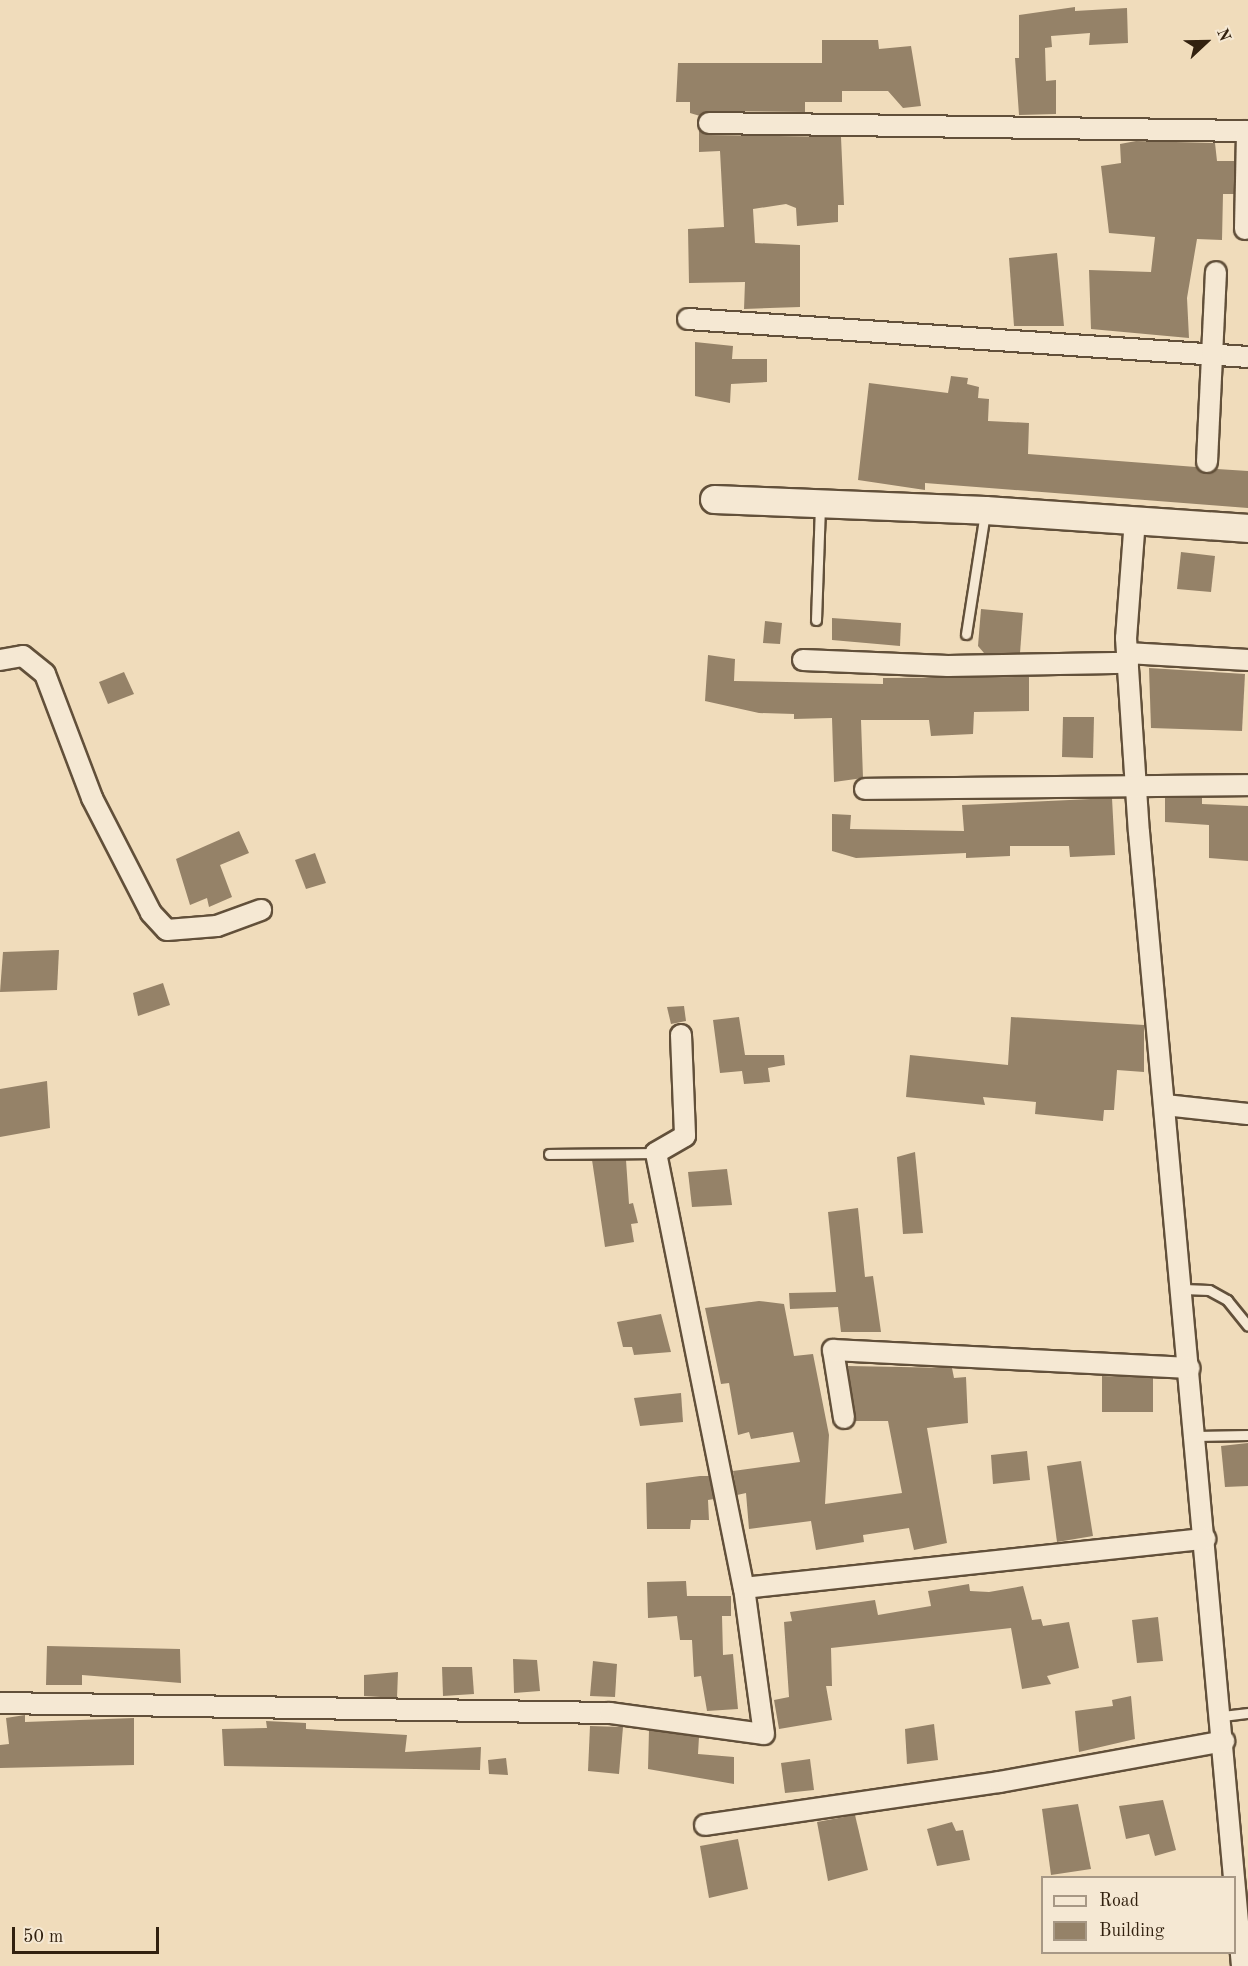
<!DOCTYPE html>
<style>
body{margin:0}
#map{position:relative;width:1248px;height:1966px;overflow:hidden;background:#f0dcbb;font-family:"Old Standard TT",serif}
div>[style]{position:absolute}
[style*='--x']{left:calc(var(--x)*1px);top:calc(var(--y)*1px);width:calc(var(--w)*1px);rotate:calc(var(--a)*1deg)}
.building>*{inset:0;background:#958268}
.roads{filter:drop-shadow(2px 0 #62503a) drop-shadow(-2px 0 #62503a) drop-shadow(0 2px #62503a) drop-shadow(0 -2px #62503a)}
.lane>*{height:9px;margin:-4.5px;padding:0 4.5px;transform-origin:4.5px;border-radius:4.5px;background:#f5e8d3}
.street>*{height:20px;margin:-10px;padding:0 10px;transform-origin:10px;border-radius:10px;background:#f5e8d3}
.secondary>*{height:27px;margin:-13.5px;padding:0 13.5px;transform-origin:13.5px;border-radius:13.5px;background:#f5e8d3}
span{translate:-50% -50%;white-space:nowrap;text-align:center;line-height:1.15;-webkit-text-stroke:4.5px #f5e8d3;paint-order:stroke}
.legend{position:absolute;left:1041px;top:1876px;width:195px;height:78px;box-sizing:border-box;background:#f5e8d3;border:2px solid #a79885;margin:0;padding:8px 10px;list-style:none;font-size:18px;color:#32210f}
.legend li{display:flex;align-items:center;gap:12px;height:30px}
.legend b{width:30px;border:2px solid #a79885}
.north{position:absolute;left:1176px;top:12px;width:60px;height:60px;-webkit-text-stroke:4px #f5e8d3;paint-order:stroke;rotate:68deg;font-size:16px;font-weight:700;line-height:24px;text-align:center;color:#32210f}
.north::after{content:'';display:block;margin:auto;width:21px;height:27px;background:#32210f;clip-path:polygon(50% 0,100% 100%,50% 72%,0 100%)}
.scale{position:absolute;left:12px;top:1927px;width:147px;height:27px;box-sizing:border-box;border:3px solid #32210f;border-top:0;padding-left:8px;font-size:18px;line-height:21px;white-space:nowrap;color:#32210f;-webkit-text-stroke:4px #f5e8d3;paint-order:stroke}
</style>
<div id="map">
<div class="building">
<div style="clip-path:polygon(1075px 7px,1075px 11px,1127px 8px,1128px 43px,1089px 45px,1090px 33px,1051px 36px,1052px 47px,1045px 48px,1046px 81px,1056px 80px,1056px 114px,1019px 115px,1015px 58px,1019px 58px,1019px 15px)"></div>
<div style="clip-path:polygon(822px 40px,878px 40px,879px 49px,911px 46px,921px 106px,903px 108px,888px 91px,842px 91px,842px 102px,805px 102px,805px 112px,709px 111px,700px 116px,690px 113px,690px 102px,676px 102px,678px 63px,822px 63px)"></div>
<div style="clip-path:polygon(699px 130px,709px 135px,841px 137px,844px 205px,838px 205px,838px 222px,797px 226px,796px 208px,786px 204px,753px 209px,755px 243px,800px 245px,800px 307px,744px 309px,745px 282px,689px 283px,688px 229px,724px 227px,720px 151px,699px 152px)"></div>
<div style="clip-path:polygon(1136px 141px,1215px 143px,1217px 161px,1234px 161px,1234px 194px,1223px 194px,1222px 240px,1197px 239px,1187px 298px,1189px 338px,1091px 329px,1089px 270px,1151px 272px,1155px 237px,1109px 233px,1101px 166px,1121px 163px,1120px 144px)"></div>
<div style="clip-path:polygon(1057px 253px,1064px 326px,1014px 326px,1009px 258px)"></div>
<div style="clip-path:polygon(695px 342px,733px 346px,732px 359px,767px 359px,767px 382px,731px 384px,730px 403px,695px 396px)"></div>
<div style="clip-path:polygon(951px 376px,968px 378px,967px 384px,979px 387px,978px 398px,989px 399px,988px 421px,1029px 423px,1028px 454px,1196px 467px,1206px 474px,1217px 469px,1248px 471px,1248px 508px,925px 483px,925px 490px,858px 480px,869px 383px,948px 393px)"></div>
<div style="clip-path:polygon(1181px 552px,1215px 556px,1211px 592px,1177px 589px)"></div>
<div style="clip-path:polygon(981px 609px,1023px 613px,1020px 653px,984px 653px,978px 646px)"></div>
<div style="clip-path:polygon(832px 618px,901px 623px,900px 646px,832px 640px)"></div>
<div style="clip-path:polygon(765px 621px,782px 623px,780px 644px,763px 643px)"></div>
<div style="clip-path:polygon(708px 655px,735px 659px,734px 681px,883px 684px,883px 678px,1029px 677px,1029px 711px,974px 712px,973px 734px,931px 736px,929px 720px,861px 720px,863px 778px,834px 782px,832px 718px,794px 719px,794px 714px,759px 713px,705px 701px)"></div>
<div style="clip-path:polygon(1149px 668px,1245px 674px,1242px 731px,1151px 728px)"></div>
<div style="clip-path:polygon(124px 672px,134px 694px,108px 704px,99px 682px)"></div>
<div style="clip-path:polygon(1063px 717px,1094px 717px,1093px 758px,1062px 757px)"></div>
<div style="clip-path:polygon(1202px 797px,1202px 804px,1248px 806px,1248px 861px,1209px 858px,1209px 825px,1165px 822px,1165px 798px)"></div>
<div style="clip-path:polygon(1112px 798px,1115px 855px,1070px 857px,1069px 846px,1010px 846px,1010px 856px,966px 858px,966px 853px,856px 858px,832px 851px,832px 814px,851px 815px,850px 829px,964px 831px,962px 805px)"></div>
<div style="clip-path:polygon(239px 831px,249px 853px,220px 865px,232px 897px,209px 907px,207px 898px,190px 905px,176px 859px)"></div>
<div style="clip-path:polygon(315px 853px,326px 883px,306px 889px,295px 860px)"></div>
<div style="clip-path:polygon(59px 950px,57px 990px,0 992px,3px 952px)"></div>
<div style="clip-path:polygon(163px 983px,170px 1005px,138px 1016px,133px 993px)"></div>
<div style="clip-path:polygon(684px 1006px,686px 1021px,671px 1024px,667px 1007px)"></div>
<div style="clip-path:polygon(739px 1017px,745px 1055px,784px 1055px,785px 1065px,768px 1068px,770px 1082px,744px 1084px,742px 1071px,720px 1073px,713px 1020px)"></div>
<div style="clip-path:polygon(1011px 1017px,1144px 1025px,1144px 1072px,1117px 1070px,1114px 1110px,1104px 1110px,1103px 1121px,1035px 1114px,1036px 1102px,983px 1097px,985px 1105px,906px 1097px,910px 1055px,1008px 1065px)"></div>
<div style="clip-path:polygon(47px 1081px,50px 1128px,0 1137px,0 1089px)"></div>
<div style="clip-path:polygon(915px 1152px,923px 1233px,903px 1234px,897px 1157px)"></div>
<div style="clip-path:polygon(592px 1160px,626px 1160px,629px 1204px,633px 1203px,638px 1223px,631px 1224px,634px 1242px,605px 1247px)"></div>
<div style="clip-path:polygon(727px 1169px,732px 1205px,692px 1207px,688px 1172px)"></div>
<div style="clip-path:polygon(858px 1208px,865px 1277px,873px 1276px,881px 1332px,841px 1332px,838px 1307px,790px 1309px,789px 1293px,836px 1292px,828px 1212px)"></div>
<div style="clip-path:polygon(759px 1301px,784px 1304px,794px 1356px,813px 1354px,829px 1435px,825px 1504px,902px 1493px,888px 1421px,855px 1421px,848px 1366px,952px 1368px,954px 1378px,966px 1377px,968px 1423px,927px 1428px,947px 1543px,914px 1550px,909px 1528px,863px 1535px,864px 1542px,816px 1550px,811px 1521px,749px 1529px,746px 1493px,737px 1495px,733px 1471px,800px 1462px,793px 1432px,751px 1439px,749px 1432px,738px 1435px,729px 1383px,721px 1384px,705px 1308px)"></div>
<div style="clip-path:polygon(661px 1314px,671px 1352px,634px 1355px,632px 1347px,623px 1347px,617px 1322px)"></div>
<div style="clip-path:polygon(1102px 1376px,1153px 1378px,1153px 1412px,1102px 1412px)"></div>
<div style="clip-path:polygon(681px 1393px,683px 1422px,640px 1426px,634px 1398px)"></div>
<div style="clip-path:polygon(1248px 1443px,1248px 1486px,1225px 1487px,1221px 1446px)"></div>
<div style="clip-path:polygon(1027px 1451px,1030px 1480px,993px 1484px,991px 1455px)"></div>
<div style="clip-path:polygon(1081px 1461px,1093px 1536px,1057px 1542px,1047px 1466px)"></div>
<div style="clip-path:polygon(700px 1476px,709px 1476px,714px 1499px,708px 1500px,709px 1520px,691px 1520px,690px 1529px,647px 1529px,646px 1483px)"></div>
<div style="clip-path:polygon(686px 1581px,687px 1596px,731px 1596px,731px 1616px,722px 1616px,723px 1655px,733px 1654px,738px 1709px,707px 1711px,701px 1676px,694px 1677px,692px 1640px,680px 1640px,677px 1616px,648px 1618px,647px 1582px)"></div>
<div style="clip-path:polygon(969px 1584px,970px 1591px,989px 1592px,1023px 1586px,1032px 1620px,1041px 1619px,1043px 1626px,1069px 1622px,1079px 1668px,1047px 1676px,1051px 1684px,1022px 1689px,1011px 1628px,831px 1648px,832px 1686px,826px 1686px,832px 1720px,779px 1729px,774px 1700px,789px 1697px,784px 1622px,792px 1621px,790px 1612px,875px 1600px,878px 1615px,931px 1606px,928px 1591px)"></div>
<div style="clip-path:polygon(1158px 1617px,1163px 1661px,1137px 1663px,1132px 1620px)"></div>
<div style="clip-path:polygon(47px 1646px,180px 1649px,181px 1683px,82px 1675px,82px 1685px,46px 1685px)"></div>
<div style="clip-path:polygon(513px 1659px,537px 1660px,540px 1691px,514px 1693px)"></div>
<div style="clip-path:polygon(593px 1661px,617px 1664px,615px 1697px,590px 1696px)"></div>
<div style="clip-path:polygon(442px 1667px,472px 1667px,474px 1694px,443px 1696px)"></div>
<div style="clip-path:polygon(398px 1672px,397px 1698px,364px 1696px,364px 1675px)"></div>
<div style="clip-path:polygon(1131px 1696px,1135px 1739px,1079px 1752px,1075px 1711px,1113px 1706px,1112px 1700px)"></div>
<div style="clip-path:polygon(25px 1715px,25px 1722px,134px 1718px,134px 1765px,0 1768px,0 1745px,9px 1744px,6px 1718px)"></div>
<div style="clip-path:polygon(266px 1721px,306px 1723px,306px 1729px,407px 1735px,405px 1752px,481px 1747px,480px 1770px,224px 1766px,222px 1729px,267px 1728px)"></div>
<div style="clip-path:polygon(934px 1724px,938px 1760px,907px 1764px,905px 1729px)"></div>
<div style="clip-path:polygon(590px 1726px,623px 1727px,619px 1774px,588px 1771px)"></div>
<div style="clip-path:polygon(649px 1730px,699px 1737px,698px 1754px,734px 1757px,734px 1784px,648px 1769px)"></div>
<div style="clip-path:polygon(506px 1758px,508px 1775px,489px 1774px,488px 1760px)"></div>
<div style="clip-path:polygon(810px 1759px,814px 1790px,785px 1793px,781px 1763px)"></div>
<div style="clip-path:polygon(1163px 1800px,1176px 1850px,1155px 1856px,1149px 1834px,1126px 1839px,1119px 1806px)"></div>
<div style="clip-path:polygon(1078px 1804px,1091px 1869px,1051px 1875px,1042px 1809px)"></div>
<div style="clip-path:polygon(855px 1815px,868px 1870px,828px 1881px,817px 1822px)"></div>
<div style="clip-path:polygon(952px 1822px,956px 1831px,963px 1830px,970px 1860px,937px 1866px,927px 1829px)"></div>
<div style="clip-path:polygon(738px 1839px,748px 1889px,709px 1898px,700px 1846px)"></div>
</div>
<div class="roads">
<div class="lane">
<div style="--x:816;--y:620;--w:115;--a:-88"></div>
<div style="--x:966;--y:634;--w:123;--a:-81.1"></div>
<div style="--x:549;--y:1154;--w:107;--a:-0.5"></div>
<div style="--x:1183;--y:1289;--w:26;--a:2"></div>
<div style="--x:1209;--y:1290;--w:21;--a:29"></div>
<div style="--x:1227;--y:1300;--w:33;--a:51"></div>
<div style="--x:1196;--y:1436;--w:52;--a:-1.1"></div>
<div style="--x:1223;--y:1716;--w:25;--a:-7"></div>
</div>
<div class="street">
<div style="--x:709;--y:123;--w:539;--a:0.85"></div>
<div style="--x:1245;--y:229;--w:98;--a:-88.8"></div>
<div style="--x:688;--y:319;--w:561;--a:3.88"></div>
<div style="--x:1207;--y:462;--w:190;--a:-87.3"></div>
<div style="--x:1135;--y:519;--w:119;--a:94.3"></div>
<div style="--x:1126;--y:638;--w:194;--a:86.2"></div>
<div style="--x:1139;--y:832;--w:1139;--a:84.81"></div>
<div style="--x:1127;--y:653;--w:121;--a:3.3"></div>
<div style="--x:0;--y:660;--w:23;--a:-10"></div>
<div style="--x:23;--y:656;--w:28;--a:39"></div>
<div style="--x:45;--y:674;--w:133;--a:69.2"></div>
<div style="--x:92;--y:798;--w:129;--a:62.8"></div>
<div style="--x:151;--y:913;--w:23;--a:47"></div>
<div style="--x:167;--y:930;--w:50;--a:-4.6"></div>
<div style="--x:217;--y:926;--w:47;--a:-20"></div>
<div style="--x:803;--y:660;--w:145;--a:2.4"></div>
<div style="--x:948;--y:666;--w:180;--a:-1"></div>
<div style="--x:865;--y:789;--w:383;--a:-0.6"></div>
<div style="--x:681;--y:1035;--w:101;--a:87.7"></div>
<div style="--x:685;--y:1136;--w:34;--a:150"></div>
<div style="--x:656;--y:1153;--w:444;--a:78.6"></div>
<div style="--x:1165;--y:1105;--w:83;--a:6.2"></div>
<div style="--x:844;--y:1418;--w:69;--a:-99.2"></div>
<div style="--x:833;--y:1350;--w:357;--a:2.9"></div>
<div style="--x:0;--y:1703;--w:610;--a:0.94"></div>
<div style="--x:610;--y:1713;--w:155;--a:7.8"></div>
<div style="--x:764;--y:1734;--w:147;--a:-97.8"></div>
<div style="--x:744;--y:1588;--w:464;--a:-6.1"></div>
<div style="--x:705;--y:1825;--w:297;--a:-8.3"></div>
<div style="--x:999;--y:1782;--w:229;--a:-10.3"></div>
</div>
<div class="secondary">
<div style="--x:714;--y:499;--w:271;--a:2.3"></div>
<div style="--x:985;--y:510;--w:264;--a:3.9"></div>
</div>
</div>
<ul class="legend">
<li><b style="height:8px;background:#f5e8d3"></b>Road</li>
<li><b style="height:16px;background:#958268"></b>Building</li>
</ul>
<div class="north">N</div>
<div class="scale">50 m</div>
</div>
